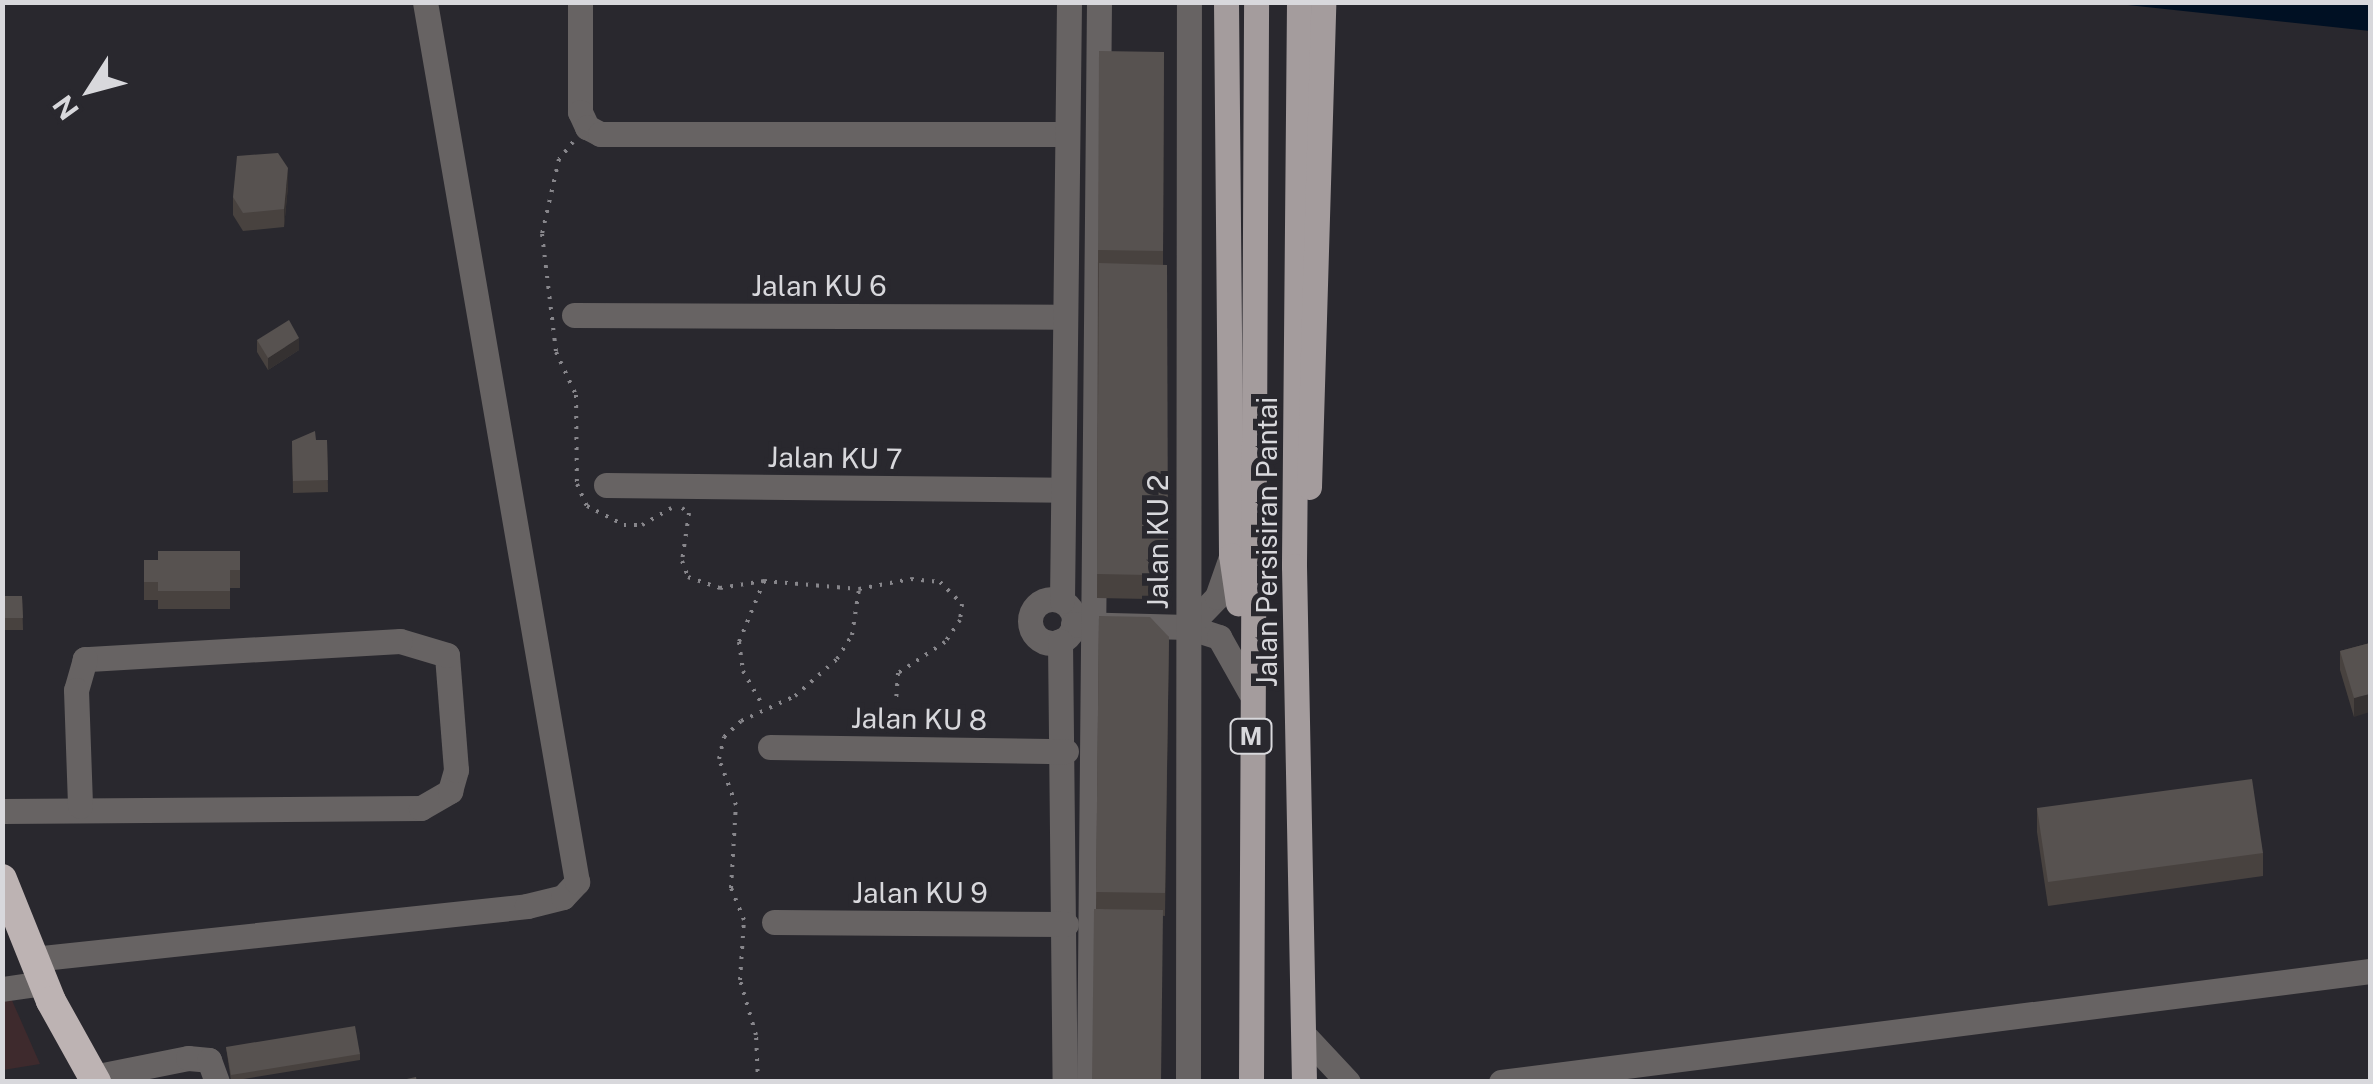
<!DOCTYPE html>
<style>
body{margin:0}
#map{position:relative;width:2373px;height:1084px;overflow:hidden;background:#29282e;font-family:"Public Sans",sans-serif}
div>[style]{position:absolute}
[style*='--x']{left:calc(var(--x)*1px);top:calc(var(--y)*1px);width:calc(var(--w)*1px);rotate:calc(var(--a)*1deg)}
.medical>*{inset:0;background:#3e2a2d}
.water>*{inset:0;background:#001023}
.path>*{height:4px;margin-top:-2px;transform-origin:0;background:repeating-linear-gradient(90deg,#87868b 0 2.5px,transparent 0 10.5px)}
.minor>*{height:25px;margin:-12.5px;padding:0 12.5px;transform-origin:12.5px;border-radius:12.5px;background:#676363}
.minor>.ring{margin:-12.5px;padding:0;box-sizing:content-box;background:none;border:25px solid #676363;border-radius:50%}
.major>*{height:25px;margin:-12.5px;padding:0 12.5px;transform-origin:12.5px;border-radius:12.5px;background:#a49c9d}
.highway>*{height:30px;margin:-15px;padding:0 15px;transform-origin:15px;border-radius:15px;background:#bdb3b3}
.wall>*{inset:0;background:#48423f}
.shaded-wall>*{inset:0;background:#353131}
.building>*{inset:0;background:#575250}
span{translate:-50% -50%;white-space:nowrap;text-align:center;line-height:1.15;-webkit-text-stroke:10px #29282e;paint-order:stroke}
.shield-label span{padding:2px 8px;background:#29282e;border:2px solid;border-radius:8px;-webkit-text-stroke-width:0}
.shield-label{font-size:25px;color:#d8d8dc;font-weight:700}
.street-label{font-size:28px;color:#d8d8dc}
.frame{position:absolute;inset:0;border:5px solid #d8d8dc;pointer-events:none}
.north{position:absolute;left:40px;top:40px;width:100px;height:100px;-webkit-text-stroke:8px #29282e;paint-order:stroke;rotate:234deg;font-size:28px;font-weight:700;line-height:40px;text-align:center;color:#d8d8dc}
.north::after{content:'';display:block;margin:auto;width:35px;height:45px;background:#d8d8dc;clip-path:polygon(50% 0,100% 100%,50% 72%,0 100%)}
</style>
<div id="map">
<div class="medical">
<div style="clip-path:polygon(3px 980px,40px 1064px,3px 1070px)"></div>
</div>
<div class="water">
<div style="clip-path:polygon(2109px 3px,2370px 3px,2370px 31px)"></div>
</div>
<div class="path">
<div style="--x:573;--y:142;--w:22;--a:129"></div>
<div style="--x:559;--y:159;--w:77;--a:102.8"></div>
<div style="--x:542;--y:234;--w:119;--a:83.2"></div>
<div style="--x:556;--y:352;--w:47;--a:65.1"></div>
<div style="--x:576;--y:395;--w:89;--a:89.4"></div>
<div style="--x:577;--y:484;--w:24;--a:66"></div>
<div style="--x:587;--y:506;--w:42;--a:27.2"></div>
<div style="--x:624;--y:525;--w:18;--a:0"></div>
<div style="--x:642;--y:525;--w:34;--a:-30"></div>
<div style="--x:682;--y:508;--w:9;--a:36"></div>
<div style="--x:689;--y:513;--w:49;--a:98.3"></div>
<div style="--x:682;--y:561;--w:17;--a:69"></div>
<div style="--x:688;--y:577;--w:34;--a:19"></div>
<div style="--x:720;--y:588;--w:45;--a:-9"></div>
<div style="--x:764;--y:581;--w:66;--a:112.3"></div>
<div style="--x:739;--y:642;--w:29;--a:82"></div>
<div style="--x:743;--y:671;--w:40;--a:60.3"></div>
<div style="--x:764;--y:581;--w:95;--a:4.8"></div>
<div style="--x:859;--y:589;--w:53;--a:-10.9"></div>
<div style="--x:911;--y:579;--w:29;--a:6"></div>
<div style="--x:940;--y:582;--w:31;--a:45"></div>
<div style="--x:962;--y:604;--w:16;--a:97"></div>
<div style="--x:960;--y:620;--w:27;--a:124"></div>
<div style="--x:945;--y:642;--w:56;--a:146.6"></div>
<div style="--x:898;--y:673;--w:26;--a:94"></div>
<div style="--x:758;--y:1082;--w:47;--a:-92.4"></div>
<div style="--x:756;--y:1035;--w:57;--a:-106.2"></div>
<div style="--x:740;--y:980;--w:60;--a:-86.2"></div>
<div style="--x:744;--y:920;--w:35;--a:-112"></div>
<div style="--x:731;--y:888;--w:83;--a:-86.6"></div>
<div style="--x:736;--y:805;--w:49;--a:-110.3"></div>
<div style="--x:719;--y:759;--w:23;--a:-77"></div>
<div style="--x:724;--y:737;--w:23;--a:-43"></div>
<div style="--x:741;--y:721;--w:60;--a:-24.8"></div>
<div style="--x:795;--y:696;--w:56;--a:-41.4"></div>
<div style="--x:837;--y:659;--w:28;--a:-58"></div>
<div style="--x:852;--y:635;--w:47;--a:-81.3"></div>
</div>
<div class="minor">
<div style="--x:580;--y:2;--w:110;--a:90"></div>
<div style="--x:580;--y:112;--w:17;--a:65"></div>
<div style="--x:587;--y:127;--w:15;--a:28"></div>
<div style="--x:600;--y:134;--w:465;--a:0"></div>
<div style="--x:574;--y:315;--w:490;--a:0.2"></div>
<div style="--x:606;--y:485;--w:457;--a:0.6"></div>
<div class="ring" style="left:1030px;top:599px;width:19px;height:19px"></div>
<div style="--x:1062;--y:601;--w:599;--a:-89.33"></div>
<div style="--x:1073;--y:624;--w:115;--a:1.5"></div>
<div style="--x:1188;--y:627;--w:33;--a:18"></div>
<div style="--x:1219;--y:637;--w:63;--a:60.6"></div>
<div style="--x:1188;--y:627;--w:42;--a:-46"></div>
<div style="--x:1217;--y:597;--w:42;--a:-70.7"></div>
<div style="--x:1060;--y:641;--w:441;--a:89.4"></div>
<div style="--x:770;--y:747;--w:296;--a:0.8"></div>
<div style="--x:2;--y:811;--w:419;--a:-0.4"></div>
<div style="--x:421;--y:808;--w:34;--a:-30"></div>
<div style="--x:450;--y:791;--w:22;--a:-74"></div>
<div style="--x:456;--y:770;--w:115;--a:-94.5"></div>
<div style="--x:447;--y:655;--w:49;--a:-163.4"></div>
<div style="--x:400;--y:641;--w:316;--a:176.7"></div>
<div style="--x:85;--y:659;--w:32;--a:106"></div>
<div style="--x:76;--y:690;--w:116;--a:88"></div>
<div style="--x:774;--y:922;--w:292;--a:0.4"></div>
<div style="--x:33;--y:959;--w:497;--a:-6.1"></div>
<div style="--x:527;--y:906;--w:37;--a:-14"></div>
<div style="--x:563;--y:897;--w:21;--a:-47"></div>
<div style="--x:577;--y:882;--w:893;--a:-99.8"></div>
<div style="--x:2;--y:989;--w:41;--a:-8.3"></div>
<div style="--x:1304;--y:1035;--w:64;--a:46.9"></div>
<div style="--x:93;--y:1077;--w:97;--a:-11.3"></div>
<div style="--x:188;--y:1058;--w:21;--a:5"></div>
<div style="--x:209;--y:1060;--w:23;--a:70"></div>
<div style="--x:1089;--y:1082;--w:1080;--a:-89.47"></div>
<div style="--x:1188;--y:1082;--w:1080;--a:-89.95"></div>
<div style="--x:1501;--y:1082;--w:876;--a:-7.28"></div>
</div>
<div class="major">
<div style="--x:1226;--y:2;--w:553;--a:89.48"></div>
<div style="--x:1231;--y:555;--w:49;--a:81.7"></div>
<div style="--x:1299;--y:2;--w:564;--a:90.51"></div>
<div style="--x:1294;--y:566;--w:516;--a:88.89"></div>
<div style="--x:1309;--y:487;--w:485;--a:-88.3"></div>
<div style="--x:1251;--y:1082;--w:1080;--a:-89.73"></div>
</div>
<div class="highway">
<div style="--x:2;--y:879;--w:131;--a:68.1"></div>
<div style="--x:51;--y:1001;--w:93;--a:60.9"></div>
</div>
<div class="wall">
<div style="clip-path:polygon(1164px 52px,1163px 265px,1168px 579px,1148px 599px,1097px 598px,1098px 250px)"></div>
<div style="clip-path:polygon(288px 186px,284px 227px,243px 231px,233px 215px,233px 197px)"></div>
<div style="clip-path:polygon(257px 340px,299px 350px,268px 370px,257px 352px)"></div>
<div style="clip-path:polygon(327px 440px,328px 492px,293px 493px,292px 441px)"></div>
<div style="clip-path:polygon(240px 551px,240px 588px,230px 588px,230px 609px,158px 609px,158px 600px,144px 600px,144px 560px,158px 560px)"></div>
<div style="clip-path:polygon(2px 596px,22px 596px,23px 630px,2px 630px)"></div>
<div style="clip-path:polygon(1099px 616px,1169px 637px,1165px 916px,1096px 909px)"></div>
<div style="clip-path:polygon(2370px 643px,2354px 717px,2340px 670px,2340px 651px)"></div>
<div style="clip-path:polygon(2370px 759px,2370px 796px,2368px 796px)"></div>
<div style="clip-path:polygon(2037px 808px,2263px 853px,2263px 876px,2048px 906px,2037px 832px)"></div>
<div style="clip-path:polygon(226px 1047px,360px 1054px,360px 1060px,231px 1081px)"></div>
</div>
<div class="shaded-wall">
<div style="clip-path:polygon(288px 168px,288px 186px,284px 227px,284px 209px)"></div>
<div style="clip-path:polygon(299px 338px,299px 350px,268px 370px,268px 358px)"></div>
<div style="clip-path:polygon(1168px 555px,1168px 579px,1148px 599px,1148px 575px)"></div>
<div style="clip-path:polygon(2370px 694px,2370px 712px,2354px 717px,2354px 698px)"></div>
</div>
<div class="building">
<div style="clip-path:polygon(1099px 51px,1164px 52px,1163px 251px,1098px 250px)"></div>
<div style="clip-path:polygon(278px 153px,288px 168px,284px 209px,243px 213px,233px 197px,237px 156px)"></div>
<div style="clip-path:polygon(1099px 263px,1167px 265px,1168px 555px,1148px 575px,1097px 574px)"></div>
<div style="clip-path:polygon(289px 320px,299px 338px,268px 358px,257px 340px)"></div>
<div style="clip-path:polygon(315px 431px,316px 440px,327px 440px,328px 480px,293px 481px,292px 441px)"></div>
<div style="clip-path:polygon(158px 551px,240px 551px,240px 570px,230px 570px,230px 591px,158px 591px,158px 582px,144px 582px,144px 560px,158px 560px)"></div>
<div style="clip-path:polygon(2px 596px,22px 596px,23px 618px,2px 618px)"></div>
<div style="clip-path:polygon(1099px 616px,1150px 617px,1169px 637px,1165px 893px,1096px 892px)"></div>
<div style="clip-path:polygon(2370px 643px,2370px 694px,2354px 698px,2340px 651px)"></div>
<div style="clip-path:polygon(2252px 779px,2263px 853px,2048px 882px,2037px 808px)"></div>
<div style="clip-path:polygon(1094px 909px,1163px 910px,1161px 1082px,1092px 1082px)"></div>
<div style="clip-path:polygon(355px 1026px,360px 1054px,231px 1075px,226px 1047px)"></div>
<div style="clip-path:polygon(416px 1077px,417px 1082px,393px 1082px)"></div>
</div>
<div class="shield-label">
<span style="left:1251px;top:736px">M</span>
</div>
<div class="street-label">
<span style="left:819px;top:286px">Jalan KU 6</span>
<span style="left:835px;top:458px;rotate:1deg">Jalan KU 7</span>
<span style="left:1158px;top:542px;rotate:-90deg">Jalan KU 2</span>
<span style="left:1267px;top:542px;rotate:-90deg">Jalan Persisiran Pantai</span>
<span style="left:919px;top:719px;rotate:1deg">Jalan KU 8</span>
<span style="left:920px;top:893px">Jalan KU 9</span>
</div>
<div class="frame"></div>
<div class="north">N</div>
</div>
